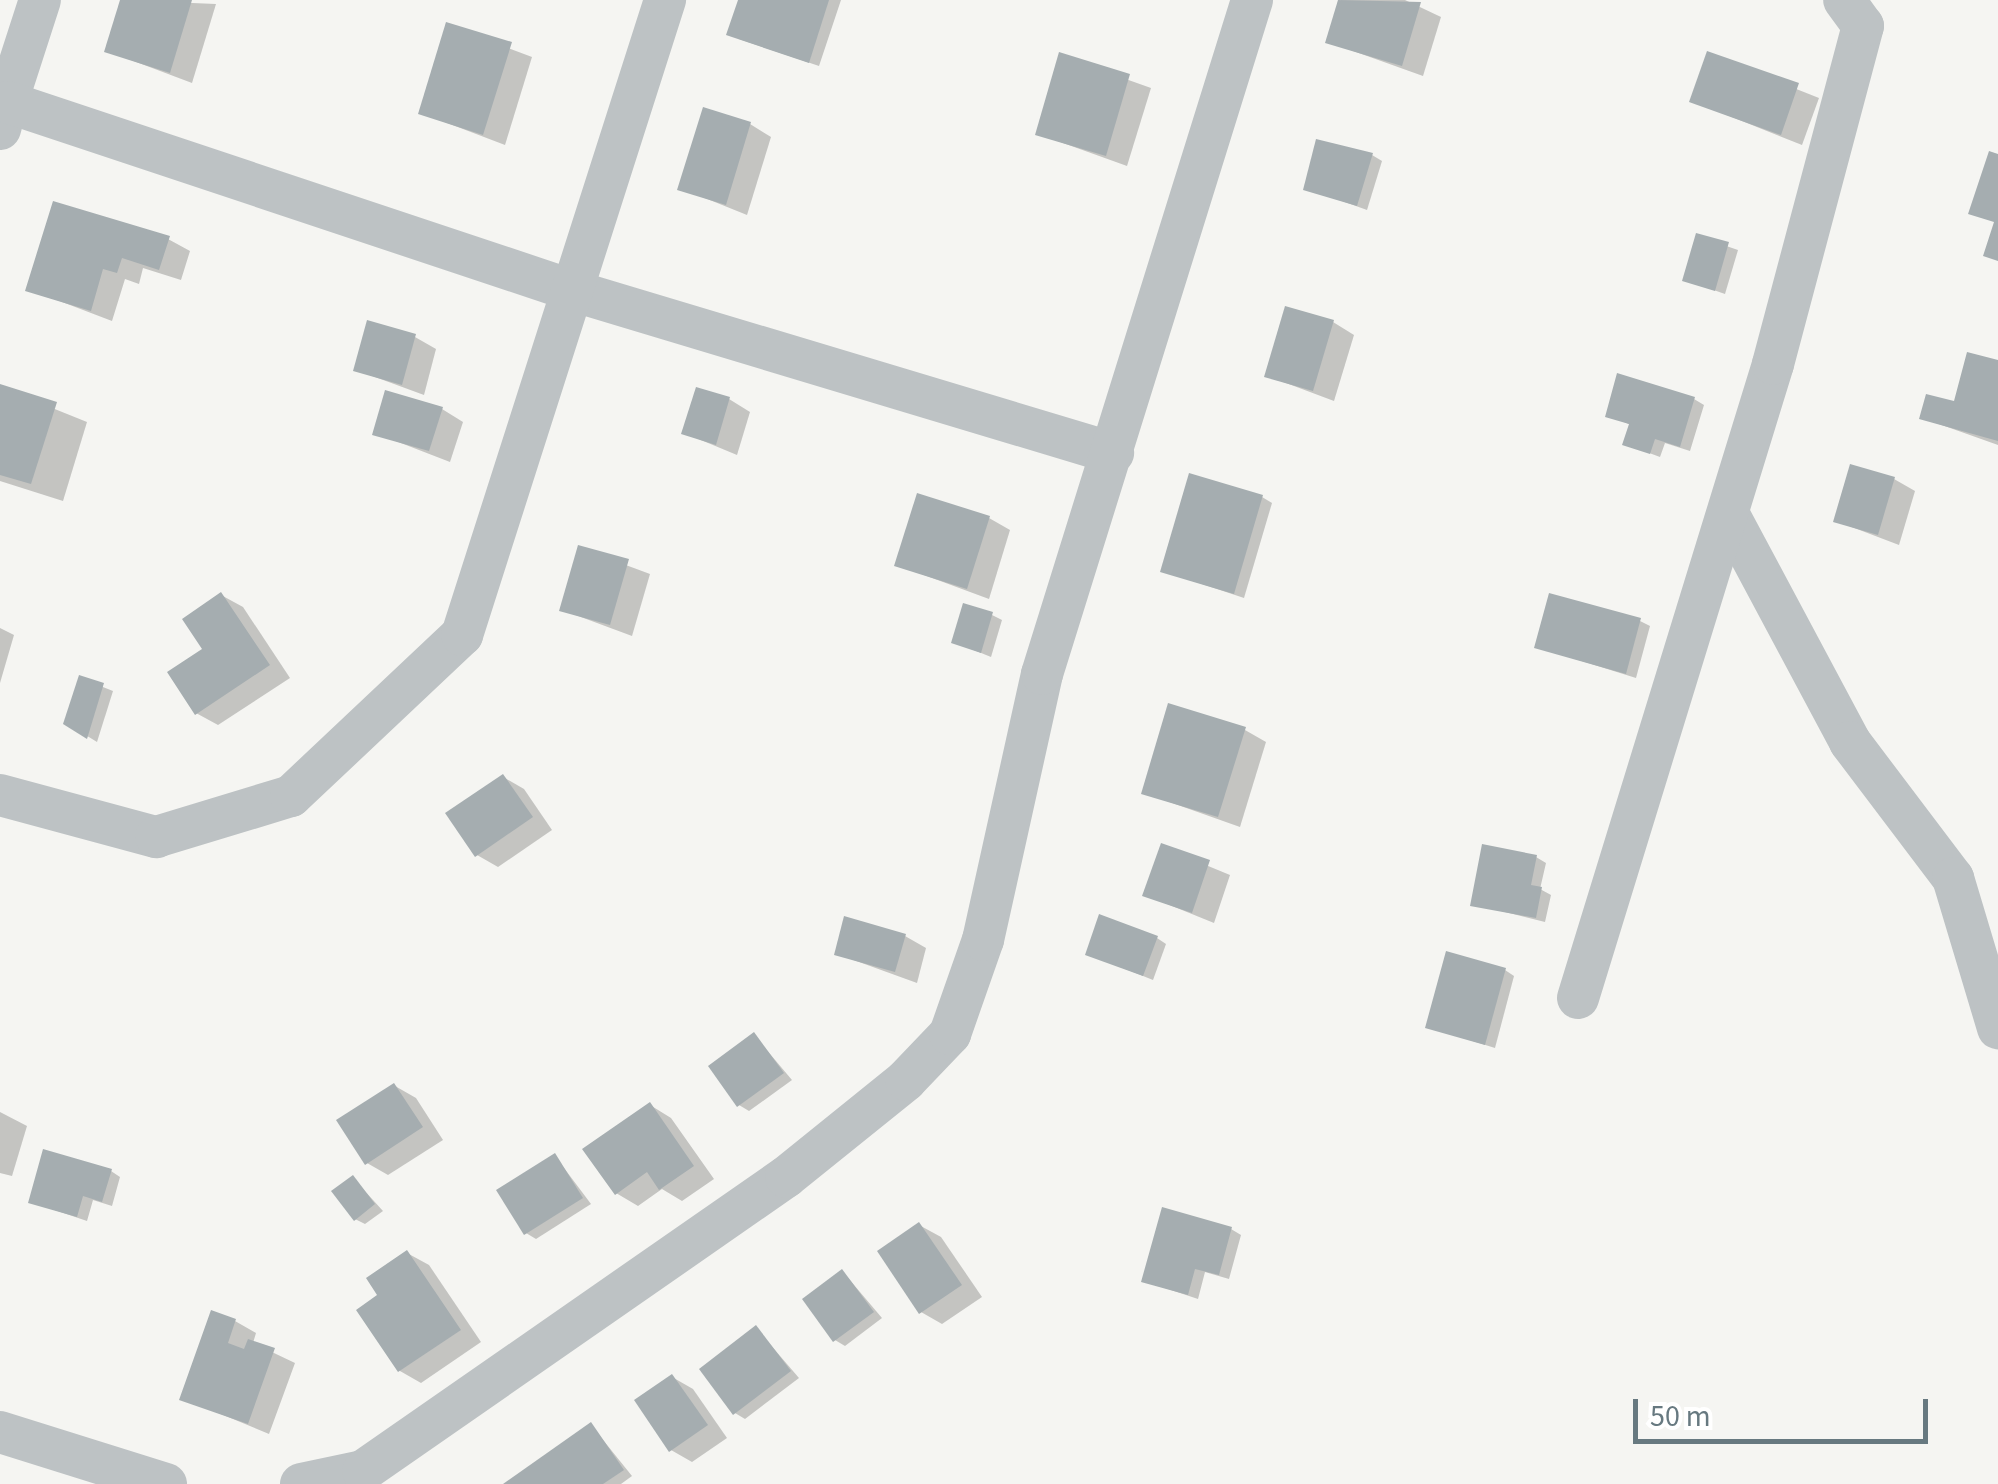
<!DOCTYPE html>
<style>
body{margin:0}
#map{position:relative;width:1998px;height:1484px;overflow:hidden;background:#f5f5f2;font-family:"Source Sans 3",sans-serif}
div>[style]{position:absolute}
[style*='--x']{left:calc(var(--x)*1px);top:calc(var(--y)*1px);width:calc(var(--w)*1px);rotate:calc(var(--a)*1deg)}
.shadow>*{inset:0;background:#0003}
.building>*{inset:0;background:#a5adb0}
.minor>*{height:42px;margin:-21px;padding:0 21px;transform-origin:21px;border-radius:21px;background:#bdc2c4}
span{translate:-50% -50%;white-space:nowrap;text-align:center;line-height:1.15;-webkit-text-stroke:10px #fff;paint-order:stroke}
.scale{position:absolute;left:1633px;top:1399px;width:295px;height:45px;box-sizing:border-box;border:5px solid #677980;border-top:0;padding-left:12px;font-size:30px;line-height:35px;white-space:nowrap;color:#677980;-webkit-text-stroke:8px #fff;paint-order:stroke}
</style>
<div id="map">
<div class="shadow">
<div style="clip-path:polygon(122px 0,216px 4px,192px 83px,107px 51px)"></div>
<div style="clip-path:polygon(741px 0,841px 0,819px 66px,739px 39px)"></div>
<div style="clip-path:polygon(1341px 0,1405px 0,1441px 17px,1423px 76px,1328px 42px)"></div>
<div style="clip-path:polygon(447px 25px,532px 57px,505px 145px,421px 113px)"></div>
<div style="clip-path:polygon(1708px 54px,1819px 98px,1802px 145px,1692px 101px)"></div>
<div style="clip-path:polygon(1061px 56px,1151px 88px,1127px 166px,1038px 134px)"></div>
<div style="clip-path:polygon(750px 124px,771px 137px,747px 215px,680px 188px)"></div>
<div style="clip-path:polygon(1372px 155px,1382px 161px,1367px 210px,1306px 188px)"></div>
<div style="clip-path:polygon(1697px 236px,1738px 250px,1725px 294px,1685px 280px)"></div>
<div style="clip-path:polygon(168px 239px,190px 251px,181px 280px,143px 268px,139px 284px,125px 279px,112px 321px,28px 289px)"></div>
<div style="clip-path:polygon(1333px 322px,1354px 335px,1334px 401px,1267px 376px)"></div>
<div style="clip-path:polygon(415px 337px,436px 349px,424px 395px,356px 370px)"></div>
<div style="clip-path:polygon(1998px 363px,1998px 445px,1922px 418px,1956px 404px)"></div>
<div style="clip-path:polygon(0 387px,87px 422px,63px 501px,0 481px)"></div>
<div style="clip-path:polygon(729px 399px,750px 412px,737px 455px,684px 433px)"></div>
<div style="clip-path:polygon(1694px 399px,1704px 405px,1690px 451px,1665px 443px,1660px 457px,1625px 444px,1631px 425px,1608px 415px)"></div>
<div style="clip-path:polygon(442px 409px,463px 422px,450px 462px,375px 433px)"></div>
<div style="clip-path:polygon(1894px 479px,1915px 491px,1899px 545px,1836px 521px)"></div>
<div style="clip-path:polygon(1262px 497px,1272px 503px,1244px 598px,1163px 571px)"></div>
<div style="clip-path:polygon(989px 518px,1010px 530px,989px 599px,897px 565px)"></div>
<div style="clip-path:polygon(580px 548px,650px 574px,632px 636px,562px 610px)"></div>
<div style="clip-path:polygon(221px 595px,243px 607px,290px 678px,218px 725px,196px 713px)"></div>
<div style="clip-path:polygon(992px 615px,1002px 620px,991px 657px,954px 642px)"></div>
<div style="clip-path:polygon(1640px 621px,1650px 626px,1636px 678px,1537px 647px)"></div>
<div style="clip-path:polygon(0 628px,14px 635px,0 683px)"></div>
<div style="clip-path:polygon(80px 678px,113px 691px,97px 742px,66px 723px)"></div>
<div style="clip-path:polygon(1245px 730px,1266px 742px,1240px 827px,1144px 793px)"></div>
<div style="clip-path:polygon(503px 777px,524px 789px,552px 830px,498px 867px,477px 855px)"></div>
<div style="clip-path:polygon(1162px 847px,1230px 875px,1214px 923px,1145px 895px)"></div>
<div style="clip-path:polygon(1536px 857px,1546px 863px,1540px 889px,1551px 895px,1545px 922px,1473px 904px)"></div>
<div style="clip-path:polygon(905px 936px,926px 948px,917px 983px,837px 954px)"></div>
<div style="clip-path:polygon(1157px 938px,1166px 944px,1153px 980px,1088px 954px)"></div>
<div style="clip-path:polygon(1505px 970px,1514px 976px,1495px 1048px,1428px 1027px)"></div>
<div style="clip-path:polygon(754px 1035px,792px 1080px,749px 1111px,739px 1105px)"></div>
<div style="clip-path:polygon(395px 1086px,416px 1098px,443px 1140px,388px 1175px,367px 1163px)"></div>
<div style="clip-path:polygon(650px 1105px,671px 1118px,714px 1179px,682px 1201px,662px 1189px,638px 1206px,616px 1193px)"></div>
<div style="clip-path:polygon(0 1112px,27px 1126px,12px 1176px,0 1173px)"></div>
<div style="clip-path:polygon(555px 1156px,591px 1204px,536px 1239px,526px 1233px)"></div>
<div style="clip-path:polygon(111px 1171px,120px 1177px,112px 1206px,93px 1200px,87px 1221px,31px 1202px)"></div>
<div style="clip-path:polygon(353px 1178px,383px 1211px,365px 1224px,355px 1219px)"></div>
<div style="clip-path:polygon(919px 1225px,941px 1237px,982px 1297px,942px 1324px,921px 1312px)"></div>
<div style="clip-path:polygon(1231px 1229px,1241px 1235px,1229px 1279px,1205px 1272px,1198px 1299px,1144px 1281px)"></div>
<div style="clip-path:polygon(407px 1253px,429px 1265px,481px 1342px,421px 1383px,400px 1371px,380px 1296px)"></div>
<div style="clip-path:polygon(843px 1272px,882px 1318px,845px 1346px,835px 1340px)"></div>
<div style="clip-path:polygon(235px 1321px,256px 1333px,253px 1343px,295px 1363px,269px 1434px,182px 1398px)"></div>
<div style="clip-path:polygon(756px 1328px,799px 1378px,745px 1419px,735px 1413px)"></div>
<div style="clip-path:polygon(672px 1377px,693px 1389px,727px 1438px,692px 1462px,671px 1450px)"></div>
<div style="clip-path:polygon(591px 1425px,632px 1476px,621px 1484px,507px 1484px)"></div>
</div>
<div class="building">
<div style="clip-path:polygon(120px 0,192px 0,170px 73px,104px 52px)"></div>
<div style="clip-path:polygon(738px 0,829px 0,809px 63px,726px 35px)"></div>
<div style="clip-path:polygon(1338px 0,1421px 2px,1402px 66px,1325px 43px)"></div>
<div style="clip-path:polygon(446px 22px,512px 42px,483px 135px,418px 114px)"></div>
<div style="clip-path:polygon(1707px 51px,1799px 83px,1781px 135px,1689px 102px)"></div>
<div style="clip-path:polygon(1059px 52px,1130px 74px,1106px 156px,1035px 135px)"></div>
<div style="clip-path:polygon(703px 107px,751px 122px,726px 205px,677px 190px)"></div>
<div style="clip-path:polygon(1316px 139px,1373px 153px,1357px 206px,1303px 190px)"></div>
<div style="clip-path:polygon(1989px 151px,1998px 154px,1998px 261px,1983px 256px,1994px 222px,1968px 214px)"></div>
<div style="clip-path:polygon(53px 201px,170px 236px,159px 270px,122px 258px,117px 273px,103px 269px,91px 311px,25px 291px)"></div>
<div style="clip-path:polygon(1696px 233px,1729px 242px,1715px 291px,1682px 281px)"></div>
<div style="clip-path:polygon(1285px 306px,1334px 320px,1313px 391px,1264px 377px)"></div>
<div style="clip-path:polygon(367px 320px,416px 334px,402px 385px,353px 371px)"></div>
<div style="clip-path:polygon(1967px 352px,1998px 360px,1998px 441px,1919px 419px,1926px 394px,1954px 401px)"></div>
<div style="clip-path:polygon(1617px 373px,1695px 397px,1680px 447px,1655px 439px,1650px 454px,1622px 445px,1629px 424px,1605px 417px)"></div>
<div style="clip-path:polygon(0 384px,57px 402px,31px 484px,0 475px)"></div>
<div style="clip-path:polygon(696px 387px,730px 397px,716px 445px,681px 434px)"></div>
<div style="clip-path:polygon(385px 390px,443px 407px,429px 451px,372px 435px)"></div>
<div style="clip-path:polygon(1850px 464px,1895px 477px,1878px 535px,1833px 522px)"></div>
<div style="clip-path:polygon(1189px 473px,1263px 495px,1234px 594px,1160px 572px)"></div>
<div style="clip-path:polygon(917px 493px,990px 516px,967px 589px,894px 566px)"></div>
<div style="clip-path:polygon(578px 545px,629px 559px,610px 625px,559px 611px)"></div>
<div style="clip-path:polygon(221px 592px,270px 665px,195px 715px,167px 672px,202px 649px,182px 619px)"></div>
<div style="clip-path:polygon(1549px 593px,1641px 618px,1626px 674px,1534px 648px)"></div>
<div style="clip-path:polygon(963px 603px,993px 612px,981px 653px,951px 643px)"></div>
<div style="clip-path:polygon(79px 675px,104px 683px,87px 739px,63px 724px)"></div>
<div style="clip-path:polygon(1168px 703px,1246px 727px,1218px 817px,1141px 794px)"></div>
<div style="clip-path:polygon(503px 774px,533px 817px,475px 857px,445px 813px)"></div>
<div style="clip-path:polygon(1161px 843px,1210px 860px,1192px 913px,1142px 896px)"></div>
<div style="clip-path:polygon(1482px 844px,1537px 855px,1531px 885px,1542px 887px,1536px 918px,1470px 906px)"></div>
<div style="clip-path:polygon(1099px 914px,1158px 936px,1143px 976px,1085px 955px)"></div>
<div style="clip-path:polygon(844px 916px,906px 934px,895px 972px,834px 955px)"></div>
<div style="clip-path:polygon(1446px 951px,1506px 968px,1485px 1045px,1425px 1028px)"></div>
<div style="clip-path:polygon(754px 1032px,784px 1073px,737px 1107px,708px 1066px)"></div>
<div style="clip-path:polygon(394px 1083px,423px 1127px,365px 1165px,336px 1120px)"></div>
<div style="clip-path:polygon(650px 1102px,694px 1166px,659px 1190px,647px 1172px,615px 1195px,582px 1149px)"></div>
<div style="clip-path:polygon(43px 1149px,112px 1169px,102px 1202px,83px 1196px,77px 1217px,28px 1203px)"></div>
<div style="clip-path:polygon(555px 1153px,583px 1198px,524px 1235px,496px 1190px)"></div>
<div style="clip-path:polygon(353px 1175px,375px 1204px,354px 1221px,331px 1191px)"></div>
<div style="clip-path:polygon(1162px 1207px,1232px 1227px,1219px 1275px,1195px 1269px,1188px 1295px,1141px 1282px)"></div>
<div style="clip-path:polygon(919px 1222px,962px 1285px,919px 1314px,877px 1251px)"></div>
<div style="clip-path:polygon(407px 1250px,461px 1330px,398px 1372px,356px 1310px,377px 1295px,366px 1278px)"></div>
<div style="clip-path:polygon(842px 1269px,874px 1312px,833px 1342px,802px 1299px)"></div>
<div style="clip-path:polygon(211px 1310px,236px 1319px,228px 1343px,244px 1349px,248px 1339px,275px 1348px,248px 1424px,179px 1400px)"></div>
<div style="clip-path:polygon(756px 1325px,791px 1371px,733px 1415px,699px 1369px)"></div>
<div style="clip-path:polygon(672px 1374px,708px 1425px,669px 1452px,634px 1400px)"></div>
<div style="clip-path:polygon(591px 1422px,624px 1470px,603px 1484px,503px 1484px)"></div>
</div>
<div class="minor">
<div style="--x:0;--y:100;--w:7;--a:16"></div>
<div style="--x:7;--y:102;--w:107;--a:-72.1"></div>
<div style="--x:0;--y:129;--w:28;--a:-75"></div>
<div style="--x:7;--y:102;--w:598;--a:18.43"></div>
<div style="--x:574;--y:291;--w:563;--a:16.73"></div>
<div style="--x:1730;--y:517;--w:255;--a:61.9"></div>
<div style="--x:1850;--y:742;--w:171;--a:52.9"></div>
<div style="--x:1953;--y:878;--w:157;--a:73.3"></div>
<div style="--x:0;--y:795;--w:162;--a:15.1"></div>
<div style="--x:156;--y:837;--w:141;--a:-16.9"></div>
<div style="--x:291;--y:796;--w:235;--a:-43.3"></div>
<div style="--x:462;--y:635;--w:667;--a:-72.27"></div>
<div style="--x:1578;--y:998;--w:663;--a:-72.9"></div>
<div style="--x:1773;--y:364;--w:350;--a:-75.1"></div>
<div style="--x:1863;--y:26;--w:32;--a:-126"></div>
<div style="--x:0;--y:1432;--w:174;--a:17.4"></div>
<div style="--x:301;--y:1484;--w:63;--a:-11.8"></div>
<div style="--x:363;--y:1471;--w:515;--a:-34.8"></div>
<div style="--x:786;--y:1177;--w:154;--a:-38.9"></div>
<div style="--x:906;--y:1080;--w:64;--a:-46.3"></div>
<div style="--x:950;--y:1034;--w:100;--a:-70.7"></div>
<div style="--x:983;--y:940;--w:272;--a:-77.5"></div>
<div style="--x:1042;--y:674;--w:706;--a:-72.69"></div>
</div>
<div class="scale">50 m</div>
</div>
